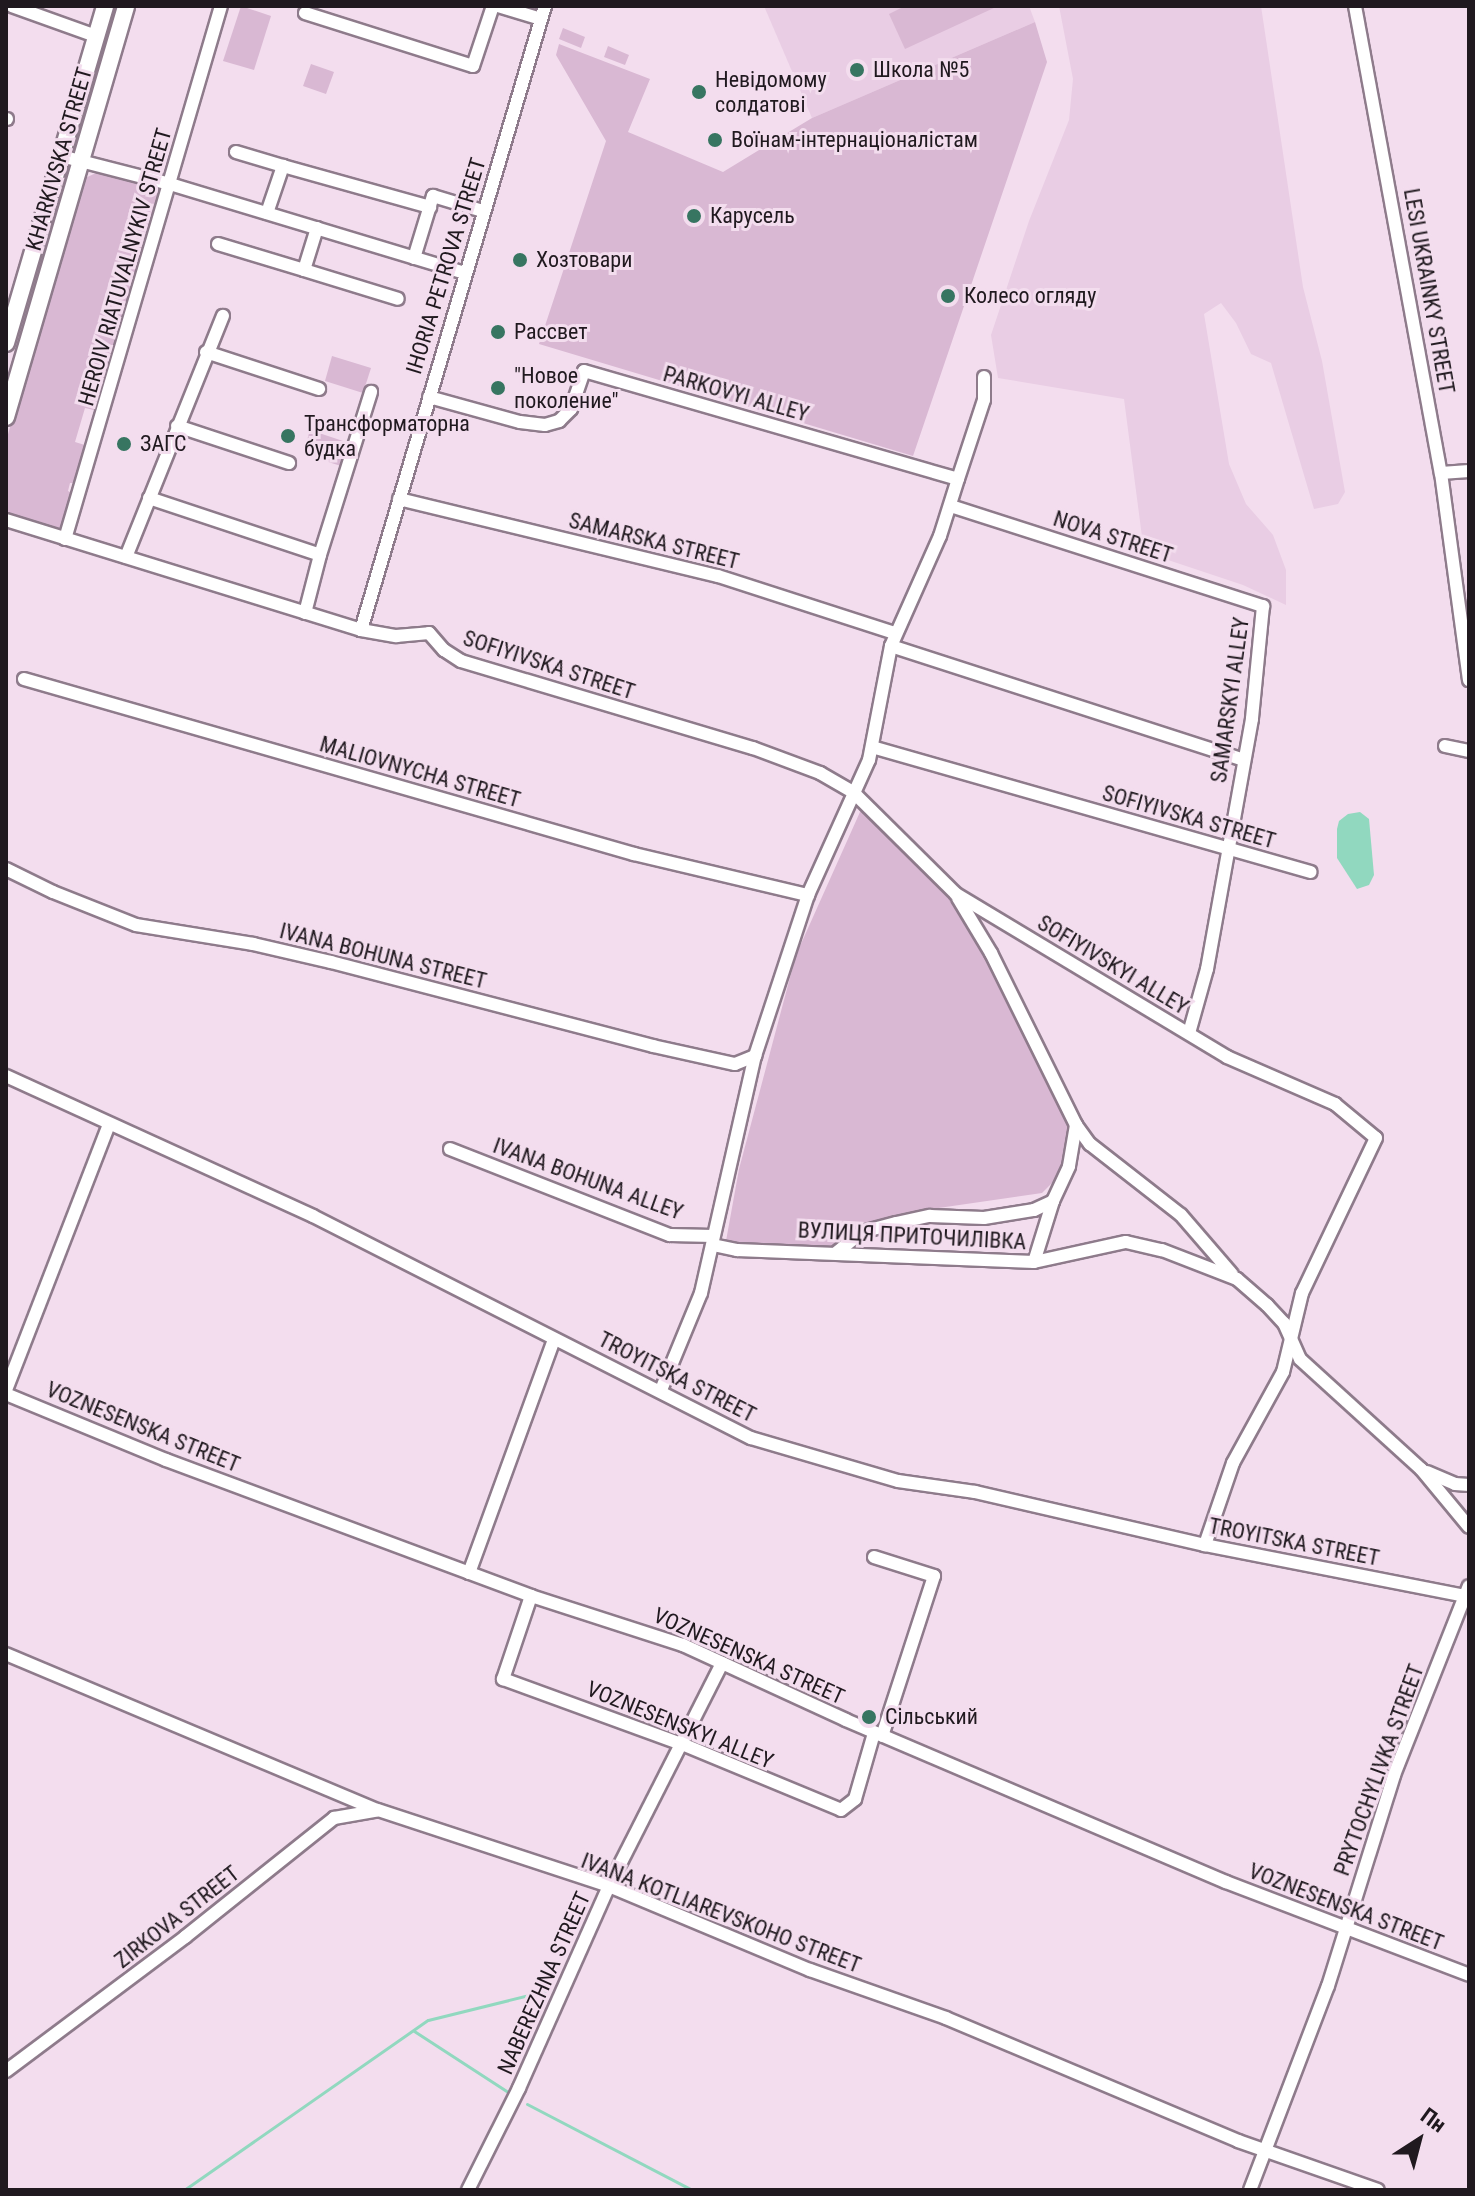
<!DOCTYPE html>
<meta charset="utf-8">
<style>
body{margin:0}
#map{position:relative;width:1475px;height:2196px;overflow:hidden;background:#f3ddee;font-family:"Roboto Condensed",sans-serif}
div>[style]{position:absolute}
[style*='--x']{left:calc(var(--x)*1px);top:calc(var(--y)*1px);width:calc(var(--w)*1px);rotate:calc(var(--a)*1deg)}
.built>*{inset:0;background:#e9cde4}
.green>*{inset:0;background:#d9b8d3}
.water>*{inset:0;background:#91d8bf}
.stream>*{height:3px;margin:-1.5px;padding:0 1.5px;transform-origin:1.5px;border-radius:1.5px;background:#91d8bf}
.roads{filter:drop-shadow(2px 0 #8e7b8b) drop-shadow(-2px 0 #8e7b8b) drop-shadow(0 2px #8e7b8b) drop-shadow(0 -2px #8e7b8b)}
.street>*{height:12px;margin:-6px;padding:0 6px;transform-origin:6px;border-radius:6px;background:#fff}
.secondary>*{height:16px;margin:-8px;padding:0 8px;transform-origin:8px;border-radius:8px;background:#fff}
.dots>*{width:22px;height:22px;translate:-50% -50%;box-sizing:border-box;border:4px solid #f3ddee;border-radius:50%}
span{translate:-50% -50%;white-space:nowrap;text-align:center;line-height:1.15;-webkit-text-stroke:6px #f3ddee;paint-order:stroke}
.poi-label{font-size:22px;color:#20191f}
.left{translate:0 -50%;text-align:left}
.street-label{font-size:22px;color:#20191f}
.frame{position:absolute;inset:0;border:8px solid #20191f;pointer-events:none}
.north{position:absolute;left:1379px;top:2100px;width:80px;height:80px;-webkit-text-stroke:6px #f3ddee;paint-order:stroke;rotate:36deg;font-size:22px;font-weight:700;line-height:32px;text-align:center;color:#20191f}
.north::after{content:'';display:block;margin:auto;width:28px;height:36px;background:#20191f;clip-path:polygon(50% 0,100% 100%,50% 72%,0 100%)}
</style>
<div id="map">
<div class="built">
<div style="clip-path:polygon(764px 6px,1029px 6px,1035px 22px,812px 118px)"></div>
<div style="clip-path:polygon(1059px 6px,1261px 6px,1303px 287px,1322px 361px,1345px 492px,1338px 504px,1314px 509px,1271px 363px,1251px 354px,1236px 323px,1221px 303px,1204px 314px,1229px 464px,1246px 504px,1273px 535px,1286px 570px,1286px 605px,1243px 585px,1144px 552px,1124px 399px,998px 378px,991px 335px,1029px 221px,1069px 120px,1073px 79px)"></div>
</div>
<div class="green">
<div style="clip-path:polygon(241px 6px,271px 16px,254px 70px,223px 61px)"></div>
<div style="clip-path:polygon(905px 6px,996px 6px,996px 7px,905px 49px,889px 14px)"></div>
<div style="clip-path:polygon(1035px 22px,1047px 62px,913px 456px,539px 344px,606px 141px,556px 55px,559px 44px,650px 79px,628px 132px,723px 172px,812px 118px)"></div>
<div style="clip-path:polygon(563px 28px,585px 37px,581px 48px,559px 39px)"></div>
<div style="clip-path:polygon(608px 46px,629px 55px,625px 65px,604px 57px)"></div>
<div style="clip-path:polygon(101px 53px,103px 58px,75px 144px,74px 137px,97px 57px)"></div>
<div style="clip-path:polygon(311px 64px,334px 72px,326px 94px,303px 86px)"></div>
<div style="clip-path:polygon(96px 173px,158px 187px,163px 192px,98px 411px,85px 408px,75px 442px,88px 446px,77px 483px,70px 483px,68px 491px,74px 494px,64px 526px,55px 531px,6px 515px,6px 441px,83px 179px)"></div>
<div style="clip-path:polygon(65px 177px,67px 182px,22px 337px,16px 335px,61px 180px)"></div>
<div style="clip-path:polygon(332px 356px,371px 368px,363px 393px,325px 381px)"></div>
<div style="clip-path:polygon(310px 430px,349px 443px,341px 466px,303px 454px)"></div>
<div style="clip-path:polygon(872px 805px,960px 893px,1071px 1116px,1072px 1135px,1058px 1177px,1042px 1193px,904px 1213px,871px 1222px,835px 1246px,768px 1247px,726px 1241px,739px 1169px,796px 955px,860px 812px)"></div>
</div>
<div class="water">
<div style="clip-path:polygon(1360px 812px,1369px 819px,1374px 875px,1369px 885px,1357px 889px,1337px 858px,1337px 829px,1339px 821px,1348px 814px)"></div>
</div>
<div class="stream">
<div style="--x:414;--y:2031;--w:112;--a:33"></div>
<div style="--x:527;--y:2104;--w:186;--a:27.5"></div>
<div style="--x:184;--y:2190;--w:297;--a:-34.9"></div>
<div style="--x:428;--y:2020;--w:125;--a:-13.9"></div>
</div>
<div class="roads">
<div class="street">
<div style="--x:12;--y:6;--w:89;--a:19.7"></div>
<div style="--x:498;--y:6;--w:45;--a:16.8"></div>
<div style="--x:1355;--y:6;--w:475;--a:79.6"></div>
<div style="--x:1441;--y:473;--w:209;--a:82.3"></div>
<div style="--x:305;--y:13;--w:176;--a:17.5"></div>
<div style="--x:473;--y:66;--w:63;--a:-71.6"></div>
<div style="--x:6;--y:119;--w:1;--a:0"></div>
<div style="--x:236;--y:152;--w:49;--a:16.6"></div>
<div style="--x:61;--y:156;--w:113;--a:14.4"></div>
<div style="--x:170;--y:184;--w:308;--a:16.8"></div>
<div style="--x:267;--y:213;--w:50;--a:-71.2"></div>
<div style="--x:283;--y:166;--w:153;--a:15.6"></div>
<div style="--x:218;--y:244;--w:90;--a:16.8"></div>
<div style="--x:304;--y:270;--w:44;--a:-72.8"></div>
<div style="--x:414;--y:258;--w:65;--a:-73"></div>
<div style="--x:433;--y:196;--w:52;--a:16.7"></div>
<div style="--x:304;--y:270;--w:98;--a:17.1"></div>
<div style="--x:206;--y:352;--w:119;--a:18.1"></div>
<div style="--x:429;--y:397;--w:94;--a:15.4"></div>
<div style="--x:520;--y:422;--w:25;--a:7"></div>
<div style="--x:545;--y:425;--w:15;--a:-16"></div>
<div style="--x:559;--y:421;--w:17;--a:-45"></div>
<div style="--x:571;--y:409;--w:40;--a:-71.1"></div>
<div style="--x:584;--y:371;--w:389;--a:16.1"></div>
<div style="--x:958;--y:479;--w:83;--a:-71.8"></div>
<div style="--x:984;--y:400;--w:23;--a:-90"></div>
<div style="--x:177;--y:426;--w:118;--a:18.3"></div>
<div style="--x:1441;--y:473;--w:28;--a:-4"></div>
<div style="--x:149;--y:498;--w:180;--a:18.4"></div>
<div style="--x:320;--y:555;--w:171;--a:-72.6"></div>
<div style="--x:399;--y:499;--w:328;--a:13.6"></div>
<div style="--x:718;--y:576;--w:186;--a:17.9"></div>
<div style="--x:951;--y:506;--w:328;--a:17.8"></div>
<div style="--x:1263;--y:606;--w:114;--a:95.6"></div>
<div style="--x:1252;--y:719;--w:254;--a:100.2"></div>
<div style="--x:1207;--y:969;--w:66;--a:105.7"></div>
<div style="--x:6;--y:520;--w:372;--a:17.2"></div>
<div style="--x:361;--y:630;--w:36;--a:10"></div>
<div style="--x:396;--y:636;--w:33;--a:-5"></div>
<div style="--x:429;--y:633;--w:23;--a:49"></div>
<div style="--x:444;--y:650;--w:20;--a:33"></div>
<div style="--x:461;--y:661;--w:305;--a:16.6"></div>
<div style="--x:753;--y:748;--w:72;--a:20.5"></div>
<div style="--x:820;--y:773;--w:38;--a:30"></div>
<div style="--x:853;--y:792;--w:145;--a:44.7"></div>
<div style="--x:956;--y:894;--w:316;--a:31"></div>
<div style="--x:1227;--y:1057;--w:118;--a:23.5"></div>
<div style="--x:1335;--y:1104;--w:53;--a:39.7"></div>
<div style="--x:1376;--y:1138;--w:172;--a:115.5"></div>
<div style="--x:1302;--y:1293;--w:81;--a:103.5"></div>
<div style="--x:1283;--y:1372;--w:104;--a:118.8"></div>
<div style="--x:1233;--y:1463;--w:87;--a:108.9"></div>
<div style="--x:65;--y:539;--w:555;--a:-73.69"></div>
<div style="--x:126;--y:557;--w:260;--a:-68.1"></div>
<div style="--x:305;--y:613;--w:60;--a:-75.5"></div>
<div style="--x:361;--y:630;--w:651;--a:-73.57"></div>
<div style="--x:891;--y:646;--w:371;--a:17.9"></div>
<div style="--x:24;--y:679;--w:635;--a:16.01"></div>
<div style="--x:634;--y:854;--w:179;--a:13.3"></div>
<div style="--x:1445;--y:746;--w:25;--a:12"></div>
<div style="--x:872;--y:747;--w:456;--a:15.9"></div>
<div style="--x:6;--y:869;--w:52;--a:26.1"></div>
<div style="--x:53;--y:892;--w:89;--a:21.7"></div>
<div style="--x:136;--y:925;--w:119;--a:9.2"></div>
<div style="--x:253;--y:944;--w:80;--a:13"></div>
<div style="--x:331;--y:962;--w:333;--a:14.6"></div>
<div style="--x:653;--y:1046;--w:84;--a:12.4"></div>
<div style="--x:735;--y:1064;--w:22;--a:-22"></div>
<div style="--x:6;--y:1076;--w:337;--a:24.5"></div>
<div style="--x:313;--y:1216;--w:491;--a:26.9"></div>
<div style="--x:751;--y:1438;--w:153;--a:16.3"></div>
<div style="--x:898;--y:1481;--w:78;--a:8.1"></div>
<div style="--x:975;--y:1492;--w:236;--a:13"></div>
<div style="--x:1205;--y:1545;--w:269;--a:11.1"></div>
<div style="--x:1076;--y:1125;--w:24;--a:54"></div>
<div style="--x:1090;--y:1144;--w:115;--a:38"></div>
<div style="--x:1181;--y:1215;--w:78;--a:49.2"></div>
<div style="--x:450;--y:1149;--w:236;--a:21.4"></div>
<div style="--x:670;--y:1235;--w:43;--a:1.3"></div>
<div style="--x:713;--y:1245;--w:25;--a:12"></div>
<div style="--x:737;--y:1250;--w:297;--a:2.3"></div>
<div style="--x:1034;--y:1262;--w:94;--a:-12.3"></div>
<div style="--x:1126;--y:1242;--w:37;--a:13"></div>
<div style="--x:1162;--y:1250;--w:80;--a:21.1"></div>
<div style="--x:1237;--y:1279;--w:40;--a:41"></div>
<div style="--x:1267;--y:1305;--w:25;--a:47"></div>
<div style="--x:1284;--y:1323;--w:39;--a:66"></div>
<div style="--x:1300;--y:1359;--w:164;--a:42.3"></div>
<div style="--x:1421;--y:1469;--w:75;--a:50.4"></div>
<div style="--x:836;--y:1253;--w:33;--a:-39"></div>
<div style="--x:862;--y:1232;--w:35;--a:-15"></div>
<div style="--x:896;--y:1223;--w:35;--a:-12"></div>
<div style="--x:930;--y:1216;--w:54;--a:2.1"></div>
<div style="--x:984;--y:1218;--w:51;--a:-9.1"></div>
<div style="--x:1034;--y:1210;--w:21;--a:-25"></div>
<div style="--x:1053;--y:1201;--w:38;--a:-65"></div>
<div style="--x:1069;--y:1166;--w:42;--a:-80.3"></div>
<div style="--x:1076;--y:1125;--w:192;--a:-116.3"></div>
<div style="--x:991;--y:953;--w:64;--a:-121"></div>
<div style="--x:1034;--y:1262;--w:64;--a:-72.7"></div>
<div style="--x:6;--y:1390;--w:285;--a:-68.8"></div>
<div style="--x:661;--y:1390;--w:105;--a:-67.6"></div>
<div style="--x:701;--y:1293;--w:243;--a:-77.2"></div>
<div style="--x:755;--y:1056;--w:169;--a:-71.8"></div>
<div style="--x:808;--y:895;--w:148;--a:-65.7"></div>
<div style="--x:869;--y:760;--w:116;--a:-79.1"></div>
<div style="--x:891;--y:646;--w:120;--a:-66"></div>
<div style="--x:940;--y:536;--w:60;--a:-72.5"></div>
<div style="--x:6;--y:1394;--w:173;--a:22.4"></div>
<div style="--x:166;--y:1460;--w:390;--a:20.4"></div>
<div style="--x:531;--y:1596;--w:160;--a:17.9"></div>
<div style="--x:683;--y:1645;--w:179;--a:24.7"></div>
<div style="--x:846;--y:1720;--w:413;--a:23.1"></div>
<div style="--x:1226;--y:1882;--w:260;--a:20.9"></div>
<div style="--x:1427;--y:1472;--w:30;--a:23"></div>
<div style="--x:1455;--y:1484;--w:14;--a:4"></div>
<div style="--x:874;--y:1557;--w:63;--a:17.6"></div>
<div style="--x:934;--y:1576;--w:168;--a:108"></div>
<div style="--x:469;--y:1573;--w:248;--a:-70"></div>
<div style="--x:531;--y:1596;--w:88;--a:108.6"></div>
<div style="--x:503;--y:1679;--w:190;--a:20"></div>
<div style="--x:682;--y:1744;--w:172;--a:22.5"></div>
<div style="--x:841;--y:1810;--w:18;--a:-38"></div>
<div style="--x:855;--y:1799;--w:69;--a:-73.9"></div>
<div style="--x:6;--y:1654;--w:403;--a:22.8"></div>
<div style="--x:378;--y:1810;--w:243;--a:18.2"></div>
<div style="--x:609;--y:1886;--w:218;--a:22.7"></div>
<div style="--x:810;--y:1970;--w:144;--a:19.4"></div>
<div style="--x:946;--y:2018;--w:317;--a:22.8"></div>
<div style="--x:1238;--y:2141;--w:148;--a:19.3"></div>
<div style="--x:6;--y:2071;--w:224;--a:-36.8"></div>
<div style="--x:185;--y:1937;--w:191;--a:-38.6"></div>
<div style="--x:334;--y:1818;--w:42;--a:-9.7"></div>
<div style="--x:468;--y:2190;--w:114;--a:-63.4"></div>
<div style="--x:519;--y:2088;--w:221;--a:-66"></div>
<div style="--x:609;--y:1886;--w:250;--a:-63.1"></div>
<div style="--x:1250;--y:2190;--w:218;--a:-69.1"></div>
<div style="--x:1328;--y:1986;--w:221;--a:-72.6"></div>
<div style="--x:1394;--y:1775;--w:203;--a:-68.4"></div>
</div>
<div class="secondary">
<div style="--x:6;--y:343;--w:351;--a:-73.6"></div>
<div style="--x:6;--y:417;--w:428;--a:-73.7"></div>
</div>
</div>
<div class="dots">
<div style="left:857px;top:70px;background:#377561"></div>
<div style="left:699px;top:92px;background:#377561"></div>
<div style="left:715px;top:140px;background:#377561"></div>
<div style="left:694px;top:216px;background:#377561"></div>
<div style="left:520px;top:260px;background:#377561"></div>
<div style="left:948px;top:296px;background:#377561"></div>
<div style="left:498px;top:332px;background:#377561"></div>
<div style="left:498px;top:388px;background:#377561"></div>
<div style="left:288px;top:436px;background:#377561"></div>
<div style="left:124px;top:444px;background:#377561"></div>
<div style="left:869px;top:1717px;background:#377561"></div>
</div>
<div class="poi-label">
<span class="left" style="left:873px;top:70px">Школа №5</span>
<span class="left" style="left:715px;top:92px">Невідомому<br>солдатові</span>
<span class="left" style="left:731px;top:140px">Воїнам-інтернаціоналістам</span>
<span class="left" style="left:710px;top:216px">Карусель</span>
<span class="left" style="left:536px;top:260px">Хозтовари</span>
<span class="left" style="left:964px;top:296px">Колесо огляду</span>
<span class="left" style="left:514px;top:332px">Рассвет</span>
<span class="left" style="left:514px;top:388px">"Новое<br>поколение"</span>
<span class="left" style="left:304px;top:436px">Трансформаторна<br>будка</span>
<span class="left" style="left:140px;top:444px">ЗАГС</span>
<span class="left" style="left:885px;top:1717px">Сільський</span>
</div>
<div class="street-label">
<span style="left:59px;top:159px;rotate:-74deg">KHARKIVSKA STREET</span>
<span style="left:446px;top:266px;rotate:-73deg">IHORIA PETROVA STREET</span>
<span style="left:125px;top:267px;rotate:-74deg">HEROIV RIATUVALNYKIV STREET</span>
<span style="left:1429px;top:291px;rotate:80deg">LESI UKRAINKY STREET</span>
<span style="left:736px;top:394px;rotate:16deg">PARKOVYI ALLEY</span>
<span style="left:1113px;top:537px;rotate:18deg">NOVA STREET</span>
<span style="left:654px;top:541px;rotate:14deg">SAMARSKA STREET</span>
<span style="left:549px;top:665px;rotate:18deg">SOFIYIVSKA STREET</span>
<span style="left:1230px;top:700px;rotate:-82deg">SAMARSKYI ALLEY</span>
<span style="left:420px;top:772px;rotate:16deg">MALIOVNYCHA STREET</span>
<span style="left:1189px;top:817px;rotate:16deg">SOFIYIVSKA STREET</span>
<span style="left:383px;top:956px;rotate:14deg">IVANA BOHUNA STREET</span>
<span style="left:1113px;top:965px;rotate:31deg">SOFIYIVSKYI ALLEY</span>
<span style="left:588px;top:1179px;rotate:20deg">IVANA BOHUNA ALLEY</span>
<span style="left:912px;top:1236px;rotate:3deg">ВУЛИЦЯ ПРИТОЧИЛІВКА</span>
<span style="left:677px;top:1377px;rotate:27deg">TROYITSKA STREET</span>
<span style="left:143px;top:1427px;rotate:22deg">VOZNESENSKA STREET</span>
<span style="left:1294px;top:1542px;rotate:11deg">TROYITSKA STREET</span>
<span style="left:749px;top:1656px;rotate:24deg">VOZNESENSKA STREET</span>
<span style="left:680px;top:1725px;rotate:22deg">VOZNESENSKYI ALLEY</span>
<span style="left:1379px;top:1770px;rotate:-70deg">PRYTOCHYLIVKA STREET</span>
<span style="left:1346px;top:1907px;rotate:21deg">VOZNESENSKA STREET</span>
<span style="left:721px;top:1913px;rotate:21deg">IVANA KOTLIAREVSKOHO STREET</span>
<span style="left:177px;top:1917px;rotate:-38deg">ZIRKOVA STREET</span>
<span style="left:544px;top:1983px;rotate:-66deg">NABEREZHNA STREET</span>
</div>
<div class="frame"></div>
<div class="north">Пн</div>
</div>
